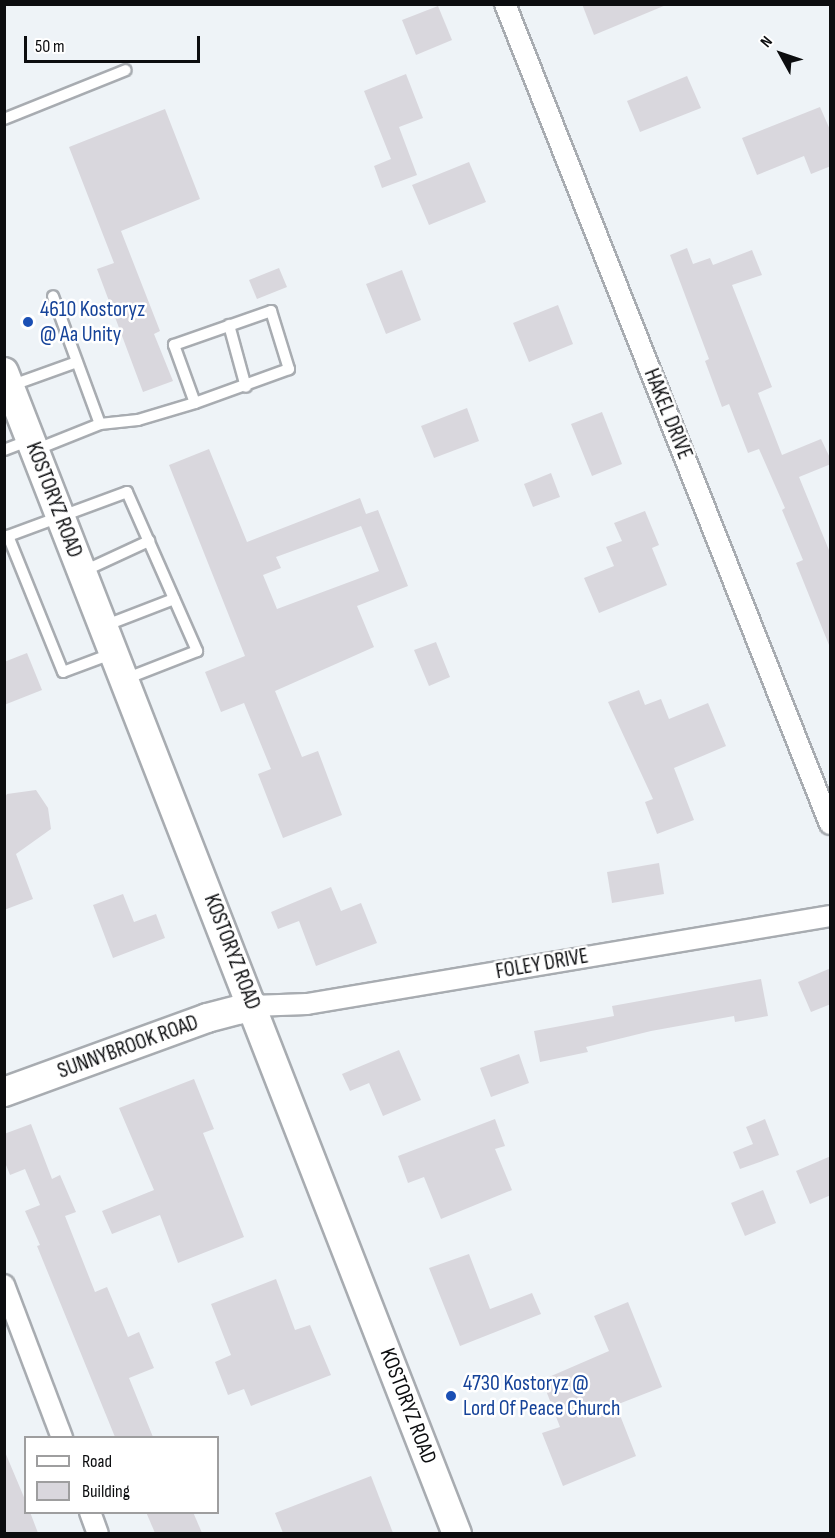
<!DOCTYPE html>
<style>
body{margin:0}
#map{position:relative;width:835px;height:1538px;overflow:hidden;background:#eef3f7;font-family:"Sofia Sans Condensed",sans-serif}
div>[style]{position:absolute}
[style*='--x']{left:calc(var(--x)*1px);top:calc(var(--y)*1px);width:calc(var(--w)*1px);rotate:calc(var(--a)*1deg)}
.building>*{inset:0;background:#d9d7dd}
.roads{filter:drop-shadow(2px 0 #a8acb1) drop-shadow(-2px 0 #a8acb1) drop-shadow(0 2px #a8acb1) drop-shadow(0 -2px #a8acb1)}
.lane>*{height:10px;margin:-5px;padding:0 5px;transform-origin:5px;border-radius:5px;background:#fff}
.street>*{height:20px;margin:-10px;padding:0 10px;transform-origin:10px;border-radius:10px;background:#fff}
.secondary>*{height:28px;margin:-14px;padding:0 14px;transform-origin:14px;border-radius:14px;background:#fff}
.dots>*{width:16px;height:16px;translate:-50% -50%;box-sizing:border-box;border:3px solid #fff;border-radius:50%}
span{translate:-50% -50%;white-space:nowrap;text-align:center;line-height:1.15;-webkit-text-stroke:5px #fff;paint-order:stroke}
.transit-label{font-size:22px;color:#164399}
.left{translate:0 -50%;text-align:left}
.street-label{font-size:22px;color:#0c0d0f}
.frame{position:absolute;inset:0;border:6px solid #0c0d0f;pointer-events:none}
.legend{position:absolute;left:24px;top:1436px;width:195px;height:78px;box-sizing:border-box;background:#fff;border:2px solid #9e9e9f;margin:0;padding:8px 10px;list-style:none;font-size:18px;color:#0c0d0f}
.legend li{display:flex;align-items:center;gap:12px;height:30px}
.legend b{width:30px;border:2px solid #9e9e9f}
.north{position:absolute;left:751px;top:24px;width:60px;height:60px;-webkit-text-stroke:4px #fff;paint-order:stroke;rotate:310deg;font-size:16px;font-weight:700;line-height:24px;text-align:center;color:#0c0d0f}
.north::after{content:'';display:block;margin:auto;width:21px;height:27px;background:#0c0d0f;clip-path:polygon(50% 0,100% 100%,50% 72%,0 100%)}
.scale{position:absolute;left:24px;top:36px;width:176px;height:27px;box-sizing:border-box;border:3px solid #0c0d0f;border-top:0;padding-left:8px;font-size:18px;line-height:21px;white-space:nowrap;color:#0c0d0f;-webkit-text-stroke:4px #fff;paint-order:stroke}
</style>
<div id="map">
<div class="building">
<div style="clip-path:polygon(582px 4px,666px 4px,666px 5px,594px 35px)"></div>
<div style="clip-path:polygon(438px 6px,452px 40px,416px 55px,402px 20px)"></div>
<div style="clip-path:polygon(406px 74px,423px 118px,399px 127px,417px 175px,382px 188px,374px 166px,391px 159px,364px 91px)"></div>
<div style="clip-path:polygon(687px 76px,701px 108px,640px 132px,627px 101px)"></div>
<div style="clip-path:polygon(820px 107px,831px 132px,831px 166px,811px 174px,804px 156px,757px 175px,742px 138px)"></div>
<div style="clip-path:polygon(165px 109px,200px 199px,121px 231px,160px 331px,154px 334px,173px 381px,143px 392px,97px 269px,114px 263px,69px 147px)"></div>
<div style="clip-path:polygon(469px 162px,486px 202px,429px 225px,412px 185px)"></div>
<div style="clip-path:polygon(687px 248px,693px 264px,710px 258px,713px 265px,752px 250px,762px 275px,732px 285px,772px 387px,758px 393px,782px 455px,821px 439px,831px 460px,831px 464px,799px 477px,831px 555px,831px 650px,796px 563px,803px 560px,782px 510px,785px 508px,759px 449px,748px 453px,729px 404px,722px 407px,705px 361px,709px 359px,670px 255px)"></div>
<div style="clip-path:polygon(279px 268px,287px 287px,257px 299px,249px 280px)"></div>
<div style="clip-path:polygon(402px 270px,421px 320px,386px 334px,366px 284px)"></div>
<div style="clip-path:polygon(558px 305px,573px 344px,529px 362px,513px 323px)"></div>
<div style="clip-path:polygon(467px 408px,479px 441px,434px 458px,421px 426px)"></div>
<div style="clip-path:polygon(602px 412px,622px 464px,592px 476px,571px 424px)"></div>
<div style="clip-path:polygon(evenodd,209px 449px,247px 542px,360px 498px,366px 514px,378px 510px,408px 586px,357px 606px,374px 647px,275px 691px,302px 757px,318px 751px,342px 815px,283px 838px,258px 774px,271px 769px,244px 703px,221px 712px,205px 672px,245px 656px,169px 465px,209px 449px,361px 526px,379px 571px,277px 609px,263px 575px,281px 568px,276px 557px,361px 526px)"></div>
<div style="clip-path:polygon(551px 473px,560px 497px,533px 507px,524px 484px)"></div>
<div style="clip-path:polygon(645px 511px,659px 545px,652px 548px,667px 585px,599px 613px,584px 578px,614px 566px,606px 547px,622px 541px,614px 523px)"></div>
<div style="clip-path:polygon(436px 642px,450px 677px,429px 686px,414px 650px)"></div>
<div style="clip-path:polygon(27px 653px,42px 690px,4px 705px,4px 662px)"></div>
<div style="clip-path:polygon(639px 690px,645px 705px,661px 699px,669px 719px,708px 703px,726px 746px,674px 768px,694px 820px,657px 834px,645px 802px,653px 799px,608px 702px)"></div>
<div style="clip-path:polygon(36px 790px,48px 808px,51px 829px,16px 854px,33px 899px,4px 910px,4px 799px,7px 794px)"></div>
<div style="clip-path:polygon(659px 863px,664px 894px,612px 903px,607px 872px)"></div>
<div style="clip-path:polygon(331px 887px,341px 911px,361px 903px,377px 943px,316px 966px,299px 921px,278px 929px,271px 912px)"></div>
<div style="clip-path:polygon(123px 894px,134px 922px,156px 914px,165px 938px,113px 958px,93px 905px)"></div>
<div style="clip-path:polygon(831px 968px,831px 1004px,811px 1012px,798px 982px)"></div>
<div style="clip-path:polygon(761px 979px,768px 1016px,735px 1022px,734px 1016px,651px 1031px,586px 1047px,588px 1052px,540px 1062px,534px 1031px,614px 1016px,612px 1006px)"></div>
<div style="clip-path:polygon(399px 1050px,421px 1100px,383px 1116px,369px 1083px,350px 1091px,342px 1074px)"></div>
<div style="clip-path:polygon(519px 1054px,529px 1083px,491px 1097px,480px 1068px)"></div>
<div style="clip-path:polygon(194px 1079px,214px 1129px,203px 1133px,244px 1237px,178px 1263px,160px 1215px,112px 1234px,102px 1211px,154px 1190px,119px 1108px)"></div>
<div style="clip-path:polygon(495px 1119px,505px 1146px,495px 1149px,512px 1190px,441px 1219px,424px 1177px,408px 1183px,398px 1156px)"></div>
<div style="clip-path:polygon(765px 1119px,779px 1155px,740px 1169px,733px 1152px,753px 1144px,746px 1127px)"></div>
<div style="clip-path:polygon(31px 1124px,52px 1179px,60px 1175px,76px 1212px,65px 1216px,95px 1292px,107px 1287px,128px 1337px,139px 1332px,154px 1368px,129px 1378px,153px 1437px,115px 1437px,37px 1246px,40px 1245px,25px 1211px,40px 1205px,25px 1169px,10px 1175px,4px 1160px,4px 1134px)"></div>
<div style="clip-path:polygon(831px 1156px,831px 1195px,810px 1204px,796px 1171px)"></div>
<div style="clip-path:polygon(763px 1190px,776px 1223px,745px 1236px,731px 1203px)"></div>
<div style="clip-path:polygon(469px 1254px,490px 1309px,532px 1293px,541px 1314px,460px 1346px,429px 1268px)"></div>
<div style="clip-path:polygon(276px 1279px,295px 1330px,310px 1325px,331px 1375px,251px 1406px,244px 1389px,228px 1395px,215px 1362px,231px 1355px,211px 1304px)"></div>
<div style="clip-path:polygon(628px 1302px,662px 1387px,616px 1405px,636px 1456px,563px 1486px,542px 1433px,560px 1427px,542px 1380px,609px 1351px,594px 1316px)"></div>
<div style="clip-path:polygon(5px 1452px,26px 1502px,26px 1512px,30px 1512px,38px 1533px,4px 1533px)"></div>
<div style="clip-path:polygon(371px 1476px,393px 1533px,283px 1533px,275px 1513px)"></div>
<div style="clip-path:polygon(146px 1512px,193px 1512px,202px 1533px,155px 1533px)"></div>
</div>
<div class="roads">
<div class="lane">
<div style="--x:4;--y:119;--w:131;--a:-21.9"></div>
<div style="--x:229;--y:325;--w:64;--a:74.7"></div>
<div style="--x:10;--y:386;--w:71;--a:-19.7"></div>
<div style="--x:100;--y:424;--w:38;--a:-6"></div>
<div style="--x:138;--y:420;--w:59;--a:-16.6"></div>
<div style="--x:195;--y:403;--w:62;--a:-109.9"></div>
<div style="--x:174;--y:345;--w:103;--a:-19.3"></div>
<div style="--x:271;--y:311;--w:61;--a:72.8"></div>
<div style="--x:289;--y:369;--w:100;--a:160.1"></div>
<div style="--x:4;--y:450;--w:28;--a:-21"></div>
<div style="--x:35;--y:450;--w:70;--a:-21.8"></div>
<div style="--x:100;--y:424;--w:136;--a:-110.2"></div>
<div style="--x:84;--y:571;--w:72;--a:-24.8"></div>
<div style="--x:104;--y:626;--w:75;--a:-21.1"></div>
<div style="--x:111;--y:654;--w:51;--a:159.4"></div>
<div style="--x:63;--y:672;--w:147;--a:-112"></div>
<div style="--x:8;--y:536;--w:127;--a:-20.3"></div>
<div style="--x:127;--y:492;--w:174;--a:66.2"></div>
<div style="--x:197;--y:651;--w:77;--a:158.7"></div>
</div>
<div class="street">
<div style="--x:505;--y:4;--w:882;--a:68.38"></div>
<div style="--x:253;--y:1006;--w:54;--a:-2.1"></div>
<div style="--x:307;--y:1004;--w:530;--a:-9.55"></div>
<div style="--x:4;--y:1285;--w:164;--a:69.2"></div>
<div style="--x:90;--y:1512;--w:23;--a:70"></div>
</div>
<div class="secondary">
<div style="--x:4;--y:372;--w:1247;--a:68.7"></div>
<div style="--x:4;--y:1092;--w:216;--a:-20"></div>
<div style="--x:207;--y:1018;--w:48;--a:-14.6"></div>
</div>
</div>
<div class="dots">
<div style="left:28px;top:322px;background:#1a4fb4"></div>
<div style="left:451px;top:1396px;background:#1a4fb4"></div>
</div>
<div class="transit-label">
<span class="left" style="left:40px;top:322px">4610 Kostoryz<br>@ Aa Unity</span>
<span class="left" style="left:463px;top:1396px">4730 Kostoryz @<br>Lord Of Peace Church</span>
</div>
<div class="street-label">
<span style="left:668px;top:414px;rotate:68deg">HAKEL DRIVE</span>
<span style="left:54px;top:500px;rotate:69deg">KOSTORYZ ROAD</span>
<span style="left:232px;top:952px;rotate:69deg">KOSTORYZ ROAD</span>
<span style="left:542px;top:964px;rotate:-10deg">FOLEY DRIVE</span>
<span style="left:128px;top:1047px;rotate:-20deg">SUNNYBROOK ROAD</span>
<span style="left:408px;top:1406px;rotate:69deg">KOSTORYZ ROAD</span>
</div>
<div class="frame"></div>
<ul class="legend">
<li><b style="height:8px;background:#fff"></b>Road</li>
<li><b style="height:16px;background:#d9d7dd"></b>Building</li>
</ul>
<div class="north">N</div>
<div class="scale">50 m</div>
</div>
